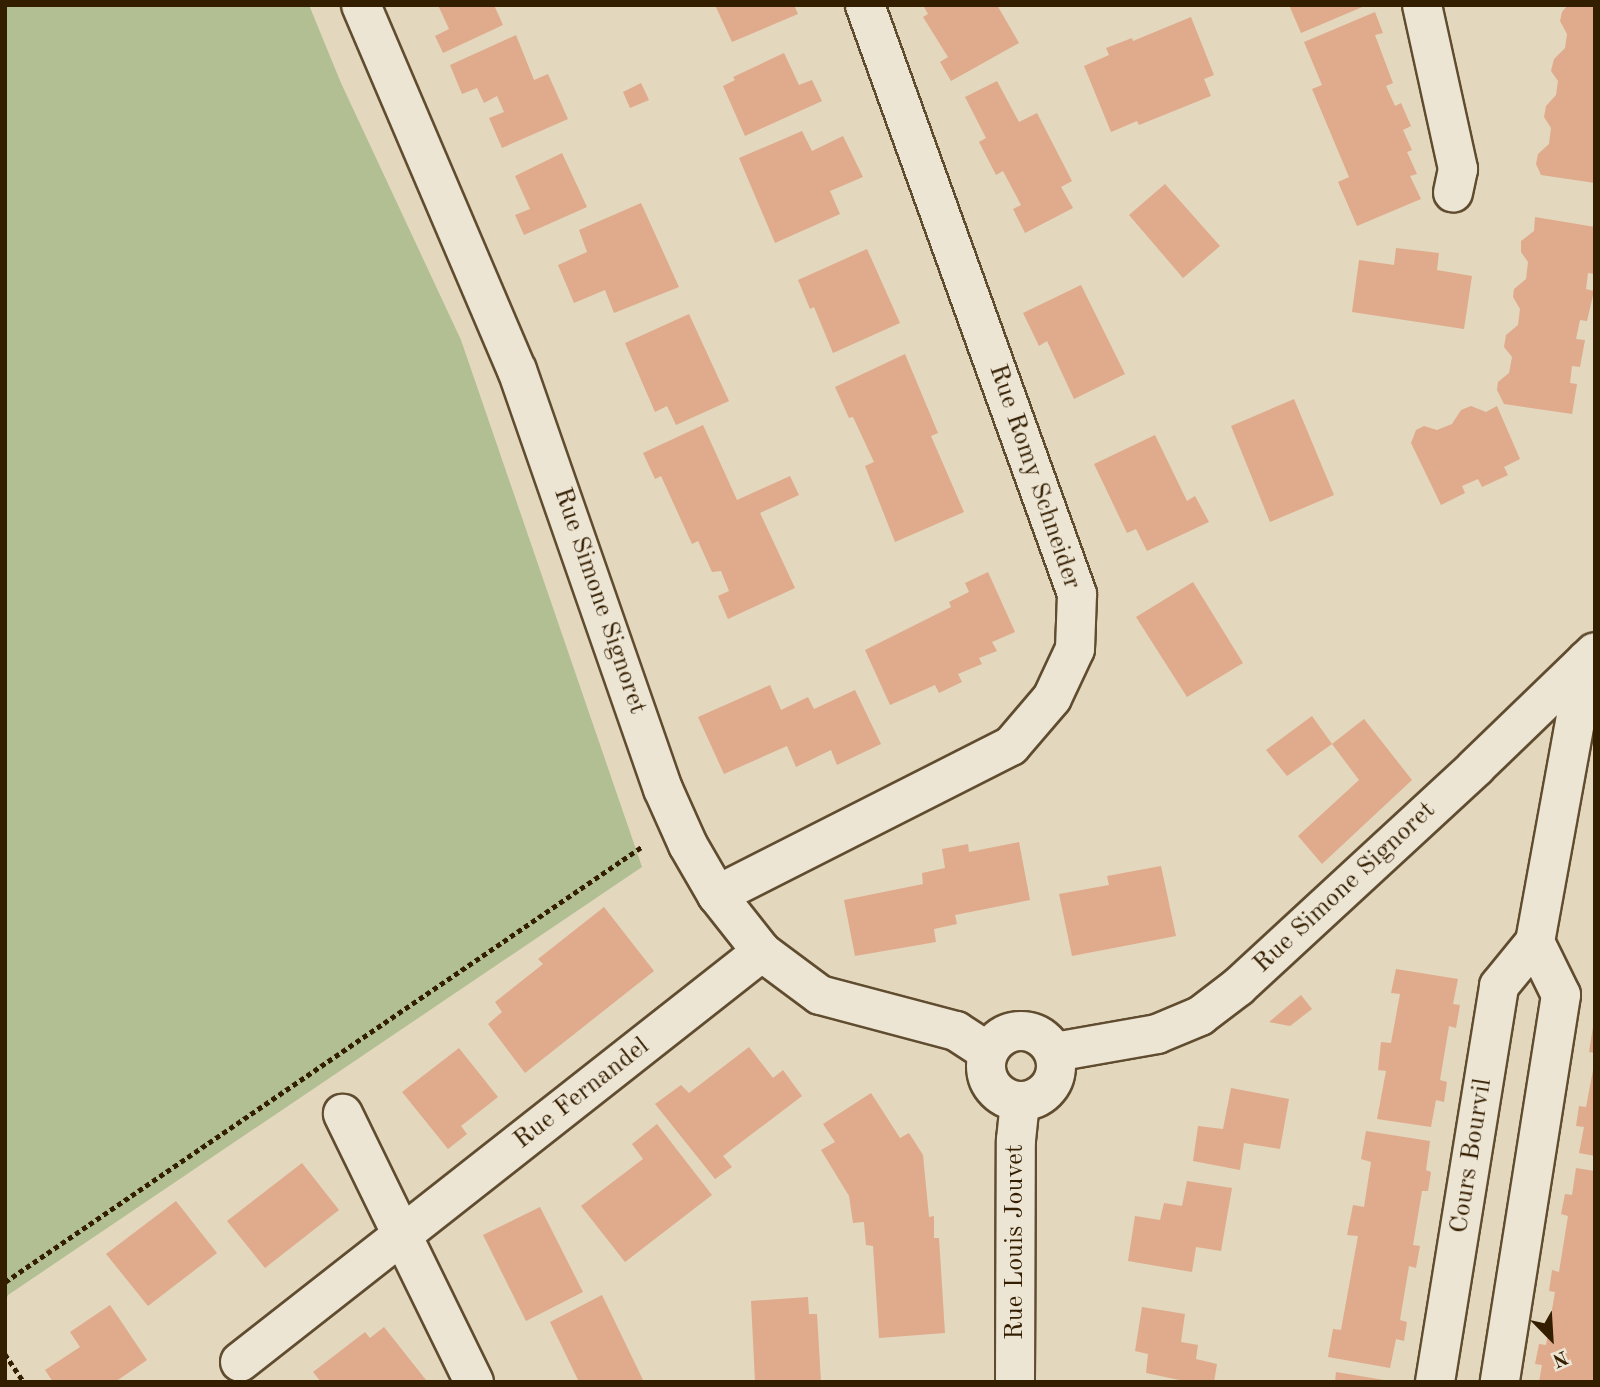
<!DOCTYPE html>
<style>
body{margin:0}
#map{position:relative;width:1600px;height:1387px;overflow:hidden;background:#e3d7bd;font-family:"Old Standard TT",serif}
div>[style]{position:absolute}
[style*='--x']{left:calc(var(--x)*1px);top:calc(var(--y)*1px);width:calc(var(--w)*1px);rotate:calc(var(--a)*1deg)}
.green>*{inset:0;background:#b2bf93}
.building>*{inset:0;background:#dfab8c}
.path>*{height:4.5px;margin-top:-2.25px;transform-origin:0;background:repeating-linear-gradient(90deg,#341e00 0 5px,transparent 0 8.5px)}
.roads{filter:drop-shadow(2px 0 #604c2f) drop-shadow(-2px 0 #604c2f) drop-shadow(0 2px #604c2f) drop-shadow(0 -2px #604c2f)}
.minor>*{height:38px;margin:-19px;padding:0 19px;transform-origin:19px;border-radius:19px;background:#ede5d4}
.minor>.ring{margin:-19px;padding:0;box-sizing:content-box;background:none;border:38px solid #ede5d4;border-radius:50%}
span{translate:-50% -50%;white-space:nowrap;text-align:center;line-height:1.15;-webkit-text-stroke:6px #ede5d4;paint-order:stroke}
.street-label{font-size:26px;color:#341e00}
.frame{position:absolute;inset:0;border:7px solid #341e00;pointer-events:none}
.north{position:absolute;left:1516px;top:1303px;width:70px;height:70px;-webkit-text-stroke:5px #ede5d4;paint-order:stroke;rotate:156deg;font-size:19px;font-weight:700;line-height:28px;text-align:center;color:#341e00}
.north::after{content:'';display:block;margin:auto;width:24px;height:32px;background:#341e00;clip-path:polygon(50% 0,100% 100%,50% 72%,0 100%)}
</style>
<div id="map">
<div class="green">
<div style="clip-path:polygon(5px 5px,309px 5px,341px 83px,461px 340px,642px 867px,8px 1295px,5px 1302px)"></div>
</div>
<div class="building">
<div style="clip-path:polygon(438px 5px,494px 5px,503px 25px,443px 53px,435px 36px,449px 29px)"></div>
<div style="clip-path:polygon(715px 5px,794px 5px,798px 14px,732px 42px)"></div>
<div style="clip-path:polygon(923px 5px,997px 5px,1019px 43px,951px 81px,940px 62px,948px 57px,923px 17px,928px 14px)"></div>
<div style="clip-path:polygon(1289px 5px,1367px 5px,1301px 33px)"></div>
<div style="clip-path:polygon(1568px 5px,1595px 5px,1595px 183px,1541px 175px,1536px 164px,1538px 154px,1549px 144px,1551px 128px,1544px 117px,1546px 106px,1556px 95px,1558px 81px,1551px 71px,1554px 59px,1565px 48px,1567px 34px,1560px 21px,1562px 12px)"></div>
<div style="clip-path:polygon(1375px 12px,1383px 33px,1375px 35px,1393px 83px,1386px 86px,1395px 106px,1401px 103px,1411px 126px,1403px 130px,1412px 150px,1407px 152px,1417px 174px,1410px 176px,1421px 199px,1357px 226px,1338px 182px,1349px 177px,1312px 89px,1322px 85px,1304px 42px)"></div>
<div style="clip-path:polygon(1191px 17px,1214px 75px,1204px 79px,1211px 96px,1139px 125px,1137px 121px,1111px 132px,1084px 66px,1109px 55px,1106px 48px,1132px 38px,1133px 41px)"></div>
<div style="clip-path:polygon(516px 35px,534px 80px,548px 74px,568px 119px,502px 148px,489px 118px,504px 112px,497px 96px,484px 103px,477px 88px,462px 94px,450px 65px)"></div>
<div style="clip-path:polygon(784px 53px,799px 85px,812px 80px,822px 101px,745px 136px,723px 86px,735px 80px,733px 77px)"></div>
<div style="clip-path:polygon(997px 81px,1019px 122px,1037px 113px,1072px 181px,1061px 187px,1073px 208px,1025px 233px,1013px 209px,1021px 205px,1003px 171px,996px 175px,979px 142px,986px 138px,965px 97px)"></div>
<div style="clip-path:polygon(641px 83px,649px 100px,630px 108px,623px 92px)"></div>
<div style="clip-path:polygon(802px 131px,812px 151px,843px 136px,863px 177px,830px 191px,840px 214px,775px 243px,739px 158px)"></div>
<div style="clip-path:polygon(562px 153px,587px 207px,524px 235px,515px 215px,530px 209px,515px 176px)"></div>
<div style="clip-path:polygon(1165px 184px,1220px 246px,1183px 278px,1129px 215px)"></div>
<div style="clip-path:polygon(641px 203px,679px 287px,614px 313px,605px 290px,574px 303px,558px 265px,587px 252px,579px 230px)"></div>
<div style="clip-path:polygon(1535px 217px,1595px 227px,1595px 274px,1588px 273px,1586px 289px,1594px 291px,1587px 321px,1580px 320px,1576px 339px,1585px 340px,1580px 367px,1572px 366px,1570px 383px,1577px 384px,1572px 414px,1504px 404px,1497px 390px,1498px 382px,1509px 373px,1512px 357px,1504px 347px,1506px 335px,1518px 325px,1520px 309px,1513px 297px,1514px 289px,1526px 279px,1528px 262px,1521px 252px,1521px 241px,1534px 231px)"></div>
<div style="clip-path:polygon(1396px 248px,1439px 253px,1437px 270px,1472px 276px,1464px 329px,1352px 312px,1359px 260px,1394px 265px)"></div>
<div style="clip-path:polygon(867px 249px,900px 323px,833px 353px,814px 307px,810px 309px,798px 280px)"></div>
<div style="clip-path:polygon(1081px 285px,1125px 374px,1074px 399px,1047px 341px,1039px 346px,1023px 313px)"></div>
<div style="clip-path:polygon(689px 314px,729px 401px,676px 425px,667px 406px,655px 412px,625px 343px)"></div>
<div style="clip-path:polygon(905px 354px,938px 433px,931px 436px,964px 512px,895px 542px,865px 466px,874px 462px,853px 417px,849px 418px,835px 387px)"></div>
<div style="clip-path:polygon(1294px 399px,1334px 495px,1270px 522px,1231px 426px)"></div>
<div style="clip-path:polygon(1471px 406px,1486px 412px,1497px 406px,1520px 459px,1504px 467px,1508px 475px,1482px 487px,1478px 479px,1462px 486px,1465px 493px,1441px 505px,1411px 443px,1416px 430px,1424px 426px,1437px 430px,1452px 424px,1461px 410px)"></div>
<div style="clip-path:polygon(703px 425px,737px 500px,790px 476px,799px 495px,760px 513px,795px 588px,728px 619px,718px 596px,729px 591px,721px 571px,712px 572px,698px 541px,692px 544px,661px 476px,655px 479px,643px 453px)"></div>
<div style="clip-path:polygon(1155px 435px,1187px 501px,1195px 496px,1209px 522px,1147px 551px,1136px 529px,1127px 533px,1094px 464px)"></div>
<div style="clip-path:polygon(988px 572px,1015px 632px,992px 642px,997px 651px,979px 658px,982px 664px,958px 674px,962px 682px,939px 693px,935px 685px,890px 705px,865px 650px,951px 607px,949px 602px,969px 592px,965px 583px)"></div>
<div style="clip-path:polygon(1193px 582px,1243px 663px,1187px 697px,1136px 617px)"></div>
<div style="clip-path:polygon(770px 685px,781px 710px,808px 697px,814px 709px,855px 690px,881px 744px,837px 765px,831px 750px,796px 767px,787px 746px,724px 774px,698px 717px)"></div>
<div style="clip-path:polygon(1312px 716px,1332px 744px,1287px 776px,1266px 750px)"></div>
<div style="clip-path:polygon(1364px 719px,1412px 780px,1322px 864px,1298px 836px,1359px 780px,1332px 744px)"></div>
<div style="clip-path:polygon(1019px 842px,1030px 900px,955px 915px,957px 924px,934px 929px,936px 942px,855px 956px,844px 900px,923px 884px,922px 873px,945px 868px,942px 849px,968px 844px,969px 852px)"></div>
<div style="clip-path:polygon(1161px 866px,1176px 936px,1072px 956px,1059px 894px,1109px 885px,1107px 876px)"></div>
<div style="clip-path:polygon(604px 907px,654px 971px,525px 1073px,488px 1024px,502px 1012px,495px 1002px,543px 964px,538px 959px)"></div>
<div style="clip-path:polygon(1396px 969px,1458px 979px,1453px 1004px,1460px 1005px,1456px 1028px,1449px 1026px,1440px 1080px,1447px 1082px,1444px 1102px,1436px 1100px,1431px 1127px,1377px 1119px,1386px 1071px,1378px 1070px,1381px 1042px,1391px 1043px,1400px 994px,1391px 993px)"></div>
<div style="clip-path:polygon(1301px 995px,1312px 1009px,1290px 1026px,1269px 1022px)"></div>
<div style="clip-path:polygon(1593px 1027px,1595px 1027px,1595px 1053px,1589px 1052px)"></div>
<div style="clip-path:polygon(749px 1047px,773px 1078px,783px 1070px,802px 1096px,723px 1156px,732px 1167px,715px 1179px,655px 1104px,681px 1085px,689px 1093px)"></div>
<div style="clip-path:polygon(459px 1048px,498px 1097px,461px 1126px,467px 1134px,448px 1149px,402px 1092px)"></div>
<div style="clip-path:polygon(1594px 1065px,1595px 1065px,1595px 1156px,1579px 1153px,1584px 1127px,1576px 1126px,1579px 1106px,1586px 1107px)"></div>
<div style="clip-path:polygon(1231px 1088px,1289px 1099px,1280px 1149px,1244px 1143px,1240px 1170px,1193px 1161px,1198px 1126px,1223px 1129px)"></div>
<div style="clip-path:polygon(871px 1093px,900px 1138px,909px 1133px,923px 1155px,929px 1217px,934px 1216px,934px 1238px,939px 1238px,945px 1333px,879px 1338px,873px 1246px,866px 1245px,864px 1222px,853px 1223px,849px 1196px,821px 1150px,835px 1142px,823px 1124px)"></div>
<div style="clip-path:polygon(657px 1124px,712px 1195px,625px 1262px,581px 1206px,643px 1159px,632px 1144px)"></div>
<div style="clip-path:polygon(1366px 1131px,1430px 1141px,1426px 1170px,1431px 1172px,1428px 1191px,1422px 1191px,1413px 1245px,1420px 1246px,1416px 1268px,1409px 1266px,1400px 1320px,1407px 1322px,1404px 1341px,1396px 1339px,1390px 1368px,1328px 1357px,1333px 1329px,1341px 1330px,1358px 1236px,1347px 1235px,1353px 1205px,1364px 1207px,1371px 1162px,1361px 1159px)"></div>
<div style="clip-path:polygon(302px 1163px,339px 1210px,265px 1268px,227px 1221px)"></div>
<div style="clip-path:polygon(1576px 1168px,1595px 1171px,1595px 1382px,1539px 1382px,1542px 1365px,1535px 1364px,1539px 1344px,1546px 1345px,1555px 1292px,1549px 1291px,1552px 1270px,1559px 1272px,1568px 1216px,1561px 1214px,1565px 1194px,1572px 1195px)"></div>
<div style="clip-path:polygon(1187px 1181px,1232px 1188px,1221px 1251px,1196px 1247px,1192px 1272px,1128px 1261px,1135px 1216px,1160px 1220px,1164px 1203px,1182px 1206px)"></div>
<div style="clip-path:polygon(176px 1201px,217px 1253px,148px 1306px,106px 1254px)"></div>
<div style="clip-path:polygon(540px 1207px,583px 1292px,526px 1321px,483px 1235px)"></div>
<div style="clip-path:polygon(602px 1295px,644px 1382px,579px 1382px,550px 1322px)"></div>
<div style="clip-path:polygon(808px 1297px,809px 1314px,817px 1314px,821px 1382px,755px 1382px,751px 1301px)"></div>
<div style="clip-path:polygon(110px 1305px,147px 1360px,115px 1382px,53px 1382px,45px 1370px,80px 1347px,70px 1332px)"></div>
<div style="clip-path:polygon(1142px 1307px,1185px 1314px,1181px 1342px,1198px 1345px,1196px 1359px,1217px 1364px,1214px 1382px,1189px 1382px,1146px 1373px,1148px 1354px,1135px 1351px)"></div>
<div style="clip-path:polygon(384px 1327px,426px 1380px,424px 1382px,321px 1382px,313px 1372px,365px 1332px,370px 1338px)"></div>
<div style="clip-path:polygon(1336px 1372px,1384px 1380px,1384px 1382px,1335px 1382px)"></div>
</div>
<div class="path">
<div style="--x:5;--y:1282;--w:773;--a:-34.35"></div>
<div style="--x:5;--y:1354;--w:34;--a:56"></div>
</div>
<div class="roads">
<div class="minor">
<div style="--x:361;--y:5;--w:397;--a:66.9"></div>
<div style="--x:517;--y:370;--w:444;--a:70.8"></div>
<div style="--x:663;--y:789;--w:61;--a:65.9"></div>
<div style="--x:688;--y:845;--w:58;--a:59.9"></div>
<div style="--x:717;--y:895;--w:73;--a:51.7"></div>
<div style="--x:762;--y:952;--w:72;--a:36.6"></div>
<div style="--x:820;--y:995;--w:141;--a:14.8"></div>
<div style="--x:956;--y:1031;--w:38;--a:33"></div>
<div style="--x:1422;--y:5;--w:168;--a:77.6"></div>
<div style="--x:1458;--y:169;--w:24;--a:102"></div>
<div style="--x:717;--y:895;--w:330;--a:-26.9"></div>
<div style="--x:1011;--y:746;--w:63;--a:-49.5"></div>
<div style="--x:1052;--y:698;--w:54;--a:-64.9"></div>
<div style="--x:1075;--y:649;--w:55;--a:-87.9"></div>
<div style="--x:1077;--y:594;--w:626;--a:-109.8"></div>
<div style="--x:1535;--y:942;--w:286;--a:-79.7"></div>
<div class="ring" style="left:986px;top:1031px;width:32px;height:32px"></div>
<div style="--x:1055;--y:1052;--w:104;--a:-10"></div>
<div style="--x:1157;--y:1034;--w:47;--a:-22.7"></div>
<div style="--x:1200;--y:1016;--w:48;--a:-37.3"></div>
<div style="--x:1238;--y:987;--w:324;--a:-42.7"></div>
<div style="--x:1476;--y:767;--w:165;--a:-44"></div>
<div style="--x:240;--y:1362;--w:206;--a:-38.1"></div>
<div style="--x:402;--y:1235;--w:135;--a:-116"></div>
<div style="--x:474;--y:1382;--w:164;--a:-116.1"></div>
<div style="--x:402;--y:1235;--w:458;--a:-38.2"></div>
<div style="--x:1015;--y:1382;--w:242;--a:-89.8"></div>
<div style="--x:1016;--y:1140;--w:38;--a:-84"></div>
<div style="--x:1435;--y:1382;--w:401;--a:-80.8"></div>
<div style="--x:1499;--y:986;--w:57;--a:-50.7"></div>
<div style="--x:1535;--y:942;--w:59;--a:63.9"></div>
<div style="--x:1561;--y:995;--w:392;--a:99"></div>
</div>
</div>
<div class="street-label">
<span style="left:1034px;top:477px;rotate:71deg">Rue Romy Schneider</span>
<span style="left:599px;top:601px;rotate:71deg">Rue Simone Signoret</span>
<span style="left:1345px;top:888px;rotate:-43deg">Rue Simone Signoret</span>
<span style="left:582px;top:1094px;rotate:-38deg">Rue Fernandel</span>
<span style="left:1472px;top:1156px;rotate:-81deg">Cours Bourvil</span>
<span style="left:1016px;top:1242px;rotate:-90deg">Rue Louis Jouvet</span>
</div>
<div class="frame"></div>
<div class="north">N</div>
</div>
